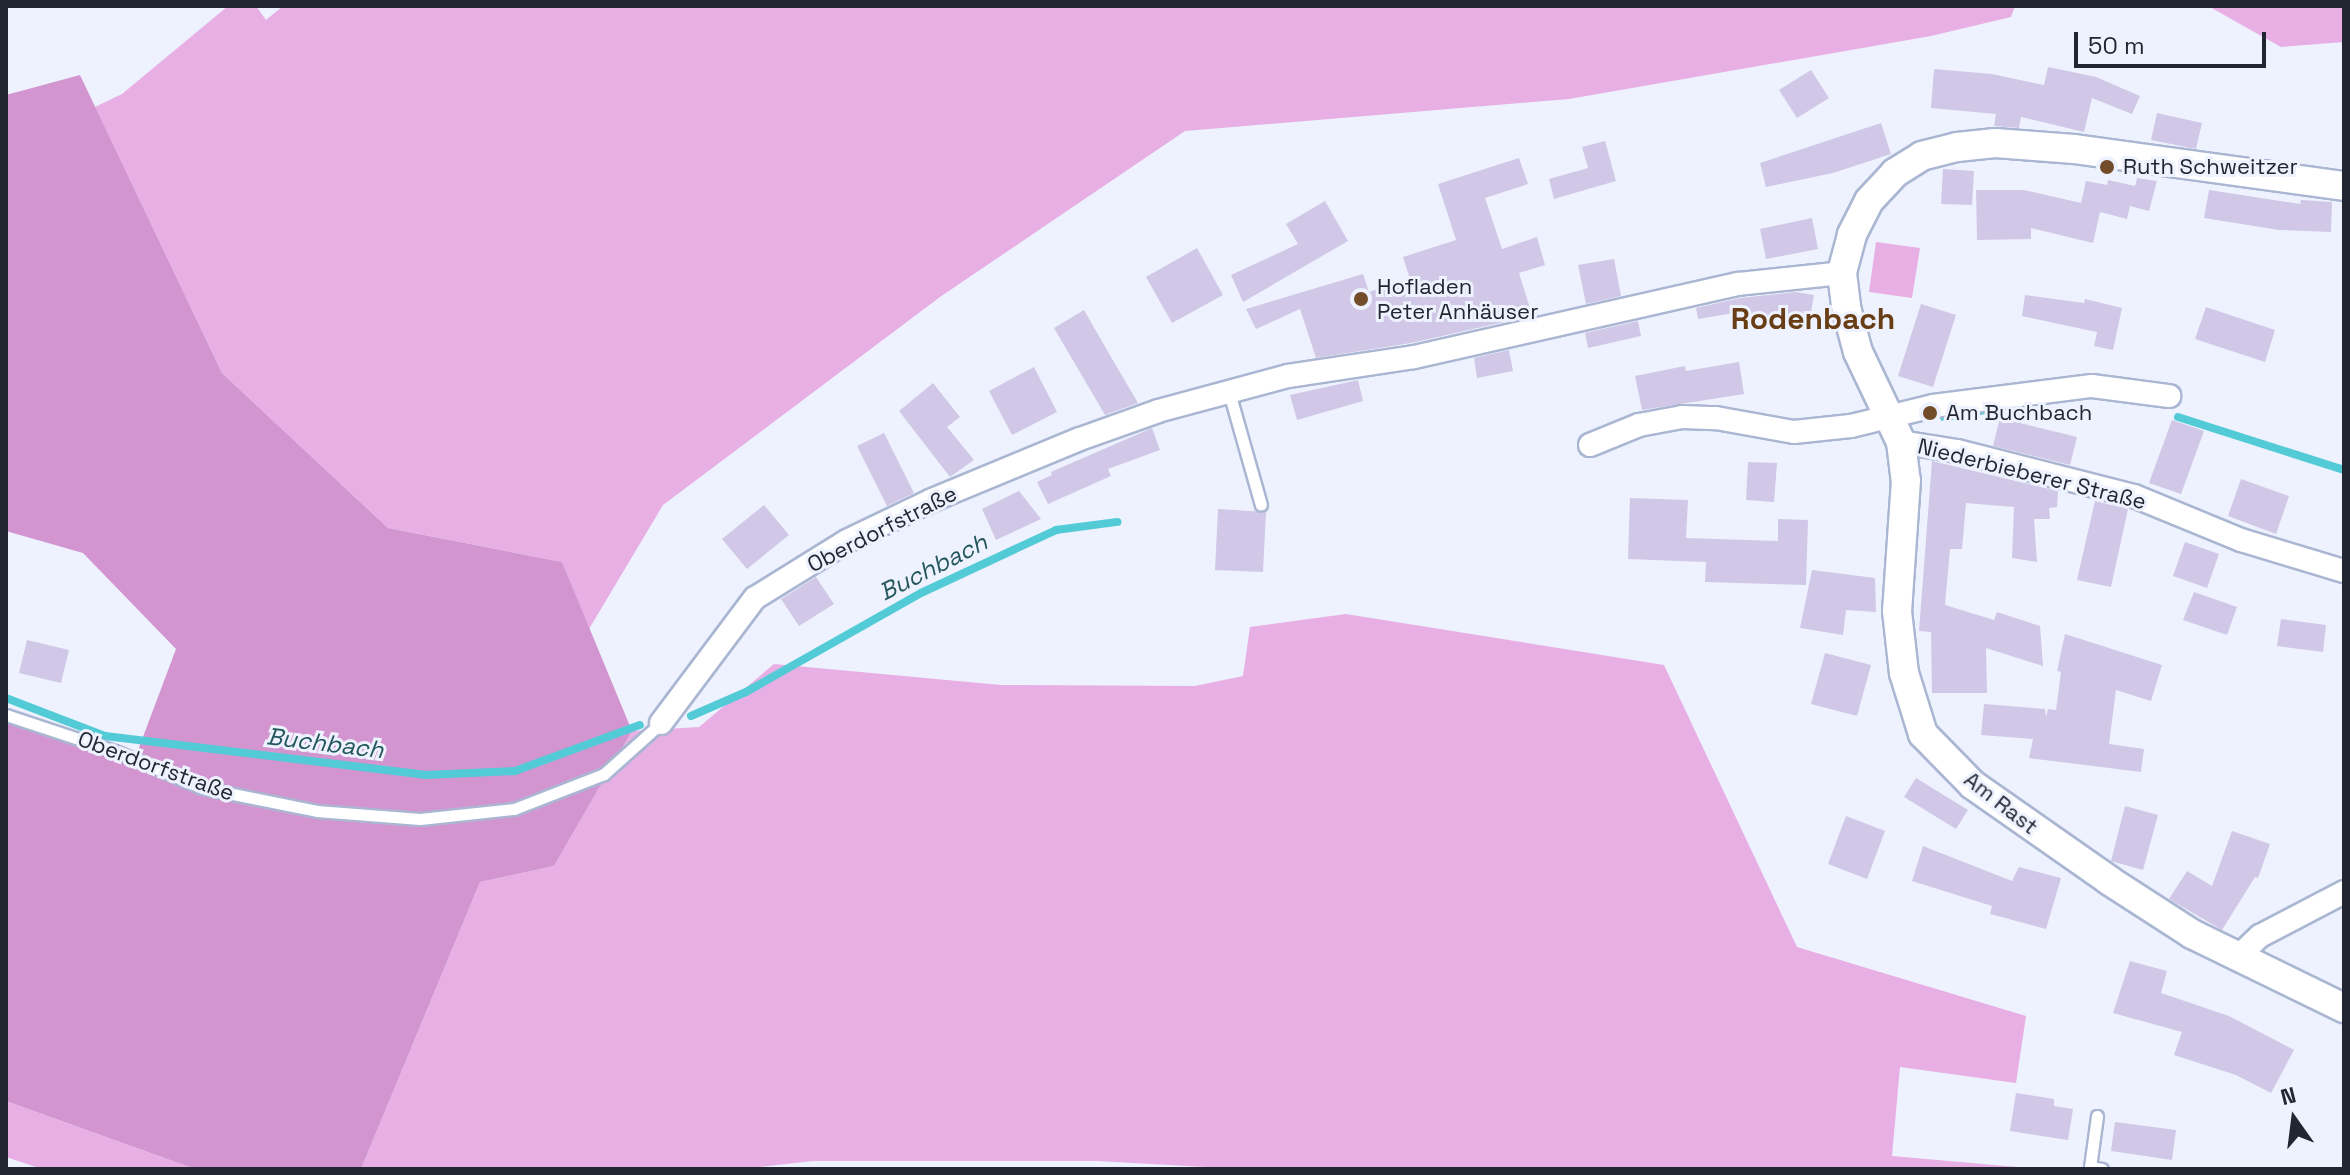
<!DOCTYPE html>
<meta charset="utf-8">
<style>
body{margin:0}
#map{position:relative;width:2350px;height:1175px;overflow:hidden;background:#edf2fe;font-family:"Space Grotesk",sans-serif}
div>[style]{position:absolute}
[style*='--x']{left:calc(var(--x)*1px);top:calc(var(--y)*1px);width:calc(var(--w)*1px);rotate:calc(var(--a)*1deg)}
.green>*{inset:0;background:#e8afe5}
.forest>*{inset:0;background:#d395d0}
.stream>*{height:8px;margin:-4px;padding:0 4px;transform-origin:4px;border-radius:4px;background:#53cbd7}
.building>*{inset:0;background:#d0c8e6}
.roads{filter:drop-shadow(2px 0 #aab6d2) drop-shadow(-2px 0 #aab6d2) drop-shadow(0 2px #aab6d2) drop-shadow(0 -2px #aab6d2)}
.service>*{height:11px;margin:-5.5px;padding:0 5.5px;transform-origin:5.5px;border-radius:5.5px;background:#fff}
.minor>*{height:22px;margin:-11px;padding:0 11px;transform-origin:11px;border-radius:11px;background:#fff}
.tertiary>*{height:28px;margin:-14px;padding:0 14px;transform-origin:14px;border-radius:14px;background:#fff}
.dots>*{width:22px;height:22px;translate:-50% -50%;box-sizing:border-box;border:4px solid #edf2fe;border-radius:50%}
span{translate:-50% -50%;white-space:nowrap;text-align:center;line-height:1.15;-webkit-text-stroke:6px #edf2fe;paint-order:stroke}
.poi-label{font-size:22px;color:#222631}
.left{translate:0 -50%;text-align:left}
.street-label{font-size:22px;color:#222631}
.water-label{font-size:24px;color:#24575d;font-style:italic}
.district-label{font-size:30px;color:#693e16;font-weight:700}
.frame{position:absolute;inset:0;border:8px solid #222631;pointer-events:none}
.north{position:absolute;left:2254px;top:1079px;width:80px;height:80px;-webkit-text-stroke:6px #edf2fe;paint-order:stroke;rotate:346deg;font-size:22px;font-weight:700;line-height:32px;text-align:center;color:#222631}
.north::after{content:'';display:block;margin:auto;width:28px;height:36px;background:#222631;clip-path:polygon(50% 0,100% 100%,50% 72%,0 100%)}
.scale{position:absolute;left:2074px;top:32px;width:192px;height:36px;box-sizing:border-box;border:4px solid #222631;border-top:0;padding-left:10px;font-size:24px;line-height:28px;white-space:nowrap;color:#222631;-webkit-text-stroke:6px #edf2fe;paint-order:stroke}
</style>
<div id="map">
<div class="green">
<div style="clip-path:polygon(228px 6px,256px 6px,266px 20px,283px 6px,2015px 6px,2011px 17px,1931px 36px,1569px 99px,1185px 131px,940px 297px,663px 505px,589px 629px,562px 562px,388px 528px,222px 373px,95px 107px,122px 94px)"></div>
<div style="clip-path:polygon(2208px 6px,2344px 6px,2344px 42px,2281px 47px)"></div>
<div style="clip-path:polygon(1876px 242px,1920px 248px,1912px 298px,1869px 292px)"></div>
<div style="clip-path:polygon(1346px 614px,1664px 665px,1797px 947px,2026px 1016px,2016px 1083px,1900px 1067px,1892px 1156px,2040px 1169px,1241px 1169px,1097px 1161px,813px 1161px,742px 1169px,361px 1169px,480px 882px,554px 866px,632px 731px,699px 727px,774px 664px,1001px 685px,1195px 686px,1243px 676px,1250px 627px)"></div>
<div style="clip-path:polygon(6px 1101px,195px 1169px,42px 1169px,6px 1157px)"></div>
</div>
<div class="forest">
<div style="clip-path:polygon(80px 75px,222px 373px,388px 528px,562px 562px,632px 731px,554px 866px,480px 882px,361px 1169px,195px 1169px,6px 1101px,6px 717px,132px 766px,176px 649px,83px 553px,6px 531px,6px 95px)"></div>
</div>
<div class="stream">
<div style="--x:1944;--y:417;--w:55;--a:-9.5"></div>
<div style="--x:2178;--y:417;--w:174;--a:17.7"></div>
<div style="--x:6;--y:698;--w:106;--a:21"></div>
<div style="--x:105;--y:736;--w:322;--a:6.9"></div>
<div style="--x:425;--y:775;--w:90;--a:-2.5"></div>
<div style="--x:515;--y:771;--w:133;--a:-20.2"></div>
<div style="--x:691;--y:716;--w:60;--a:-23.6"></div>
<div style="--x:746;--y:692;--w:201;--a:-29.5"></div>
<div style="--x:921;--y:593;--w:149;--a:-25"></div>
<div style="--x:1056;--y:530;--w:62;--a:-7.5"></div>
</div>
<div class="building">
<div style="clip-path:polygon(2048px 67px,2096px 77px,2140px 96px,2132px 114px,2092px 98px,2084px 132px,2021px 117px,2019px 128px,1994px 126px,1996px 114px,1931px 108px,1934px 69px,1992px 74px,2044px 85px)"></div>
<div style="clip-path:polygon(1811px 70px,1829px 98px,1797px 118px,1779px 90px)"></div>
<div style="clip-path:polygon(2157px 113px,2202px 123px,2196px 149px,2151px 140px)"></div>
<div style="clip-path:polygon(1881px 123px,1891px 154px,1833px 173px,1766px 187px,1760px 163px)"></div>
<div style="clip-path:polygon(1605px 141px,1616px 181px,1554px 199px,1549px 179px,1588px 168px,1582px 147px)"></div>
<div style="clip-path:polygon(1519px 158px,1528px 184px,1485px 198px,1502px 249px,1537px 237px,1545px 265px,1519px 273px,1530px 308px,1503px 317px,1504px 322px,1411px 343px,1316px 358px,1300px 309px,1256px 329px,1246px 309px,1363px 274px,1369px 292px,1410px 279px,1403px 257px,1456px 240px,1438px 184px)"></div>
<div style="clip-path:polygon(1943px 169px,1974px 171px,1972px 205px,1941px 204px)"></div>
<div style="clip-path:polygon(2137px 178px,2157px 181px,2149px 211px,2130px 206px,2127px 219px,2100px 212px,2093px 243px,2031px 228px,2031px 239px,1977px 240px,1976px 190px,2024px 190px,2081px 203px,2086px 181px,2107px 185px,2108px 180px,2135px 186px)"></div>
<div style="clip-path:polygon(2209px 190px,2300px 204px,2301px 200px,2332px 202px,2331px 232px,2279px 230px,2204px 218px)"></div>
<div style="clip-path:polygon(1325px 201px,1348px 241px,1243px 302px,1231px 275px,1298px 244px,1286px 224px)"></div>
<div style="clip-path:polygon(1812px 218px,1818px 249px,1766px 259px,1760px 229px)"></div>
<div style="clip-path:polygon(1197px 248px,1223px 295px,1172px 323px,1146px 277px)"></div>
<div style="clip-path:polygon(1614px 259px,1621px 296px,1586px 304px,1578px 265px)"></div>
<div style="clip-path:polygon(1796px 292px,1814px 295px,1809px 324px,1740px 312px,1698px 319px,1696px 308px,1740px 298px)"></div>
<div style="clip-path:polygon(2025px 295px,2084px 303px,2085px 299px,2122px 308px,2113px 350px,2094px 346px,2097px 332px,2022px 316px)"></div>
<div style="clip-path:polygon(1921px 304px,1956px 315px,1933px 387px,1898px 376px)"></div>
<div style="clip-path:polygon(2206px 307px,2275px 330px,2265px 362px,2195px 339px)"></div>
<div style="clip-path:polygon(1084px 310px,1111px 357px,1138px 403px,1105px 415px,1054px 328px)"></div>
<div style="clip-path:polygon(1638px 321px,1641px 336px,1588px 348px,1585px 333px)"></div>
<div style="clip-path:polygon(1509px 350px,1513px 371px,1477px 378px,1474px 358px)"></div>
<div style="clip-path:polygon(1739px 362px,1744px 394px,1642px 410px,1635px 376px,1685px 366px,1686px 371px)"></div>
<div style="clip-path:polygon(1034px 367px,1057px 412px,1012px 435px,989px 391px)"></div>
<div style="clip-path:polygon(1358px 380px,1363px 401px,1297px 420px,1290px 395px)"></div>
<div style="clip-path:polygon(933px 383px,960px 417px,947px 427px,974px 460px,950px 477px,899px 411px)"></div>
<div style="clip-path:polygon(2000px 418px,2077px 437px,2070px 465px,1993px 446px)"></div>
<div style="clip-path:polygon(2172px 420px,2204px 431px,2181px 494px,2149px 483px)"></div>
<div style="clip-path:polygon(1152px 428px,1160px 450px,1108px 469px,1111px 476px,1048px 504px,1037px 482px,1052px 475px,1051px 472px)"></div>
<div style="clip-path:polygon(884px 433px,914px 493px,887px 506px,857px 446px)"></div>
<div style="clip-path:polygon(1932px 461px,2058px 491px,2057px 507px,2049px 508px,2050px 519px,2034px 519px,2037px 562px,2012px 558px,2014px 507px,1966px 503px,1962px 549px,1950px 549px,1945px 605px,1994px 620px,1997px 612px,2040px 626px,2043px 666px,1986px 648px,1987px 693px,1932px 693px,1931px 632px,1919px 631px)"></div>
<div style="clip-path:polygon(1748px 462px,1777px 463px,1774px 502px,1746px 500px)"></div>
<div style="clip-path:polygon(2241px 479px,2289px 496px,2276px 534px,2228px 516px)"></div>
<div style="clip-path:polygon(1019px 491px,1041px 519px,996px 540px,982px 509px)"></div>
<div style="clip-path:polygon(1630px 498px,1688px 500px,1686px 538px,1778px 541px,1778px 519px,1808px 520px,1806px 585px,1705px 582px,1706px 562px,1628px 559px)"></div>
<div style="clip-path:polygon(2095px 501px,2128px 509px,2111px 587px,2077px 580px)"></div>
<div style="clip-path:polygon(764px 505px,789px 535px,747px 569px,722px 539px)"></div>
<div style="clip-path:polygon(1218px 509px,1266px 512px,1263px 572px,1215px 570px)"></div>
<div style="clip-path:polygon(2185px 542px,2219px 554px,2207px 588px,2173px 576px)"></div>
<div style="clip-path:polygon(1812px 570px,1875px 578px,1876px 612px,1846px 610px,1843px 635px,1800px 628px)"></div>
<div style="clip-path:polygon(816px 577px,834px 604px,799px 626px,781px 599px)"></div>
<div style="clip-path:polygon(2194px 592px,2237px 607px,2227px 635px,2183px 620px)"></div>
<div style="clip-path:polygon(2281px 619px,2326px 625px,2323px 652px,2277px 646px)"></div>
<div style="clip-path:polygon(2065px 634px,2162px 665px,2151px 701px,2116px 690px,2109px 744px,2144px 749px,2141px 772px,2029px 758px,2033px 739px,1981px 735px,1984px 704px,2045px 709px,2046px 717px,2048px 709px,2056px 710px,2061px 672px,2057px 671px)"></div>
<div style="clip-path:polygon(27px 640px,69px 650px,61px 683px,19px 673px)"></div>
<div style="clip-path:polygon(1825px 653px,1871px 665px,1857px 716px,1811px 704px)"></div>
<div style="clip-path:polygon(1916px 778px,1968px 810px,1956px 829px,1904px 797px)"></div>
<div style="clip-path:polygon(2125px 806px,2158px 815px,2143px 870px,2111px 861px)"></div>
<div style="clip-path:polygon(1846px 816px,1885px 831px,1867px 879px,1828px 864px)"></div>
<div style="clip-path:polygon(2232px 831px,2270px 844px,2258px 878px,2255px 877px,2222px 930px,2169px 899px,2187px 871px,2212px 886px)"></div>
<div style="clip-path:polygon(1923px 846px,2012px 881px,2019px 867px,2061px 878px,2046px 929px,1990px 914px,1992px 906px,1912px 881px)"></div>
<div style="clip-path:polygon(2130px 961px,2167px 971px,2161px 993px,2229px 1016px,2294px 1050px,2271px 1093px,2236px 1075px,2174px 1055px,2182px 1032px,2113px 1013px)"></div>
<div style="clip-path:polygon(2016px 1093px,2054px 1099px,2054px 1106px,2073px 1109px,2068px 1140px,2010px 1131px)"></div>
<div style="clip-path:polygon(2115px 1122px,2176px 1130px,2172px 1160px,2111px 1151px)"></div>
</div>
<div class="roads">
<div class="service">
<div style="--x:1229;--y:392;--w:117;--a:74.2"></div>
<div style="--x:6;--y:715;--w:115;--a:18.3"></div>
<div style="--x:115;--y:751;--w:95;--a:22.8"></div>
<div style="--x:203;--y:788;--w:116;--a:11.4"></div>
<div style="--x:317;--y:811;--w:103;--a:4.4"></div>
<div style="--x:420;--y:819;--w:95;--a:-6.1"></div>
<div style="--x:514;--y:809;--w:97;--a:-21.3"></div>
<div style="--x:604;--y:774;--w:76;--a:-41.8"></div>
<div style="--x:2097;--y:1116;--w:51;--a:97.8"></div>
<div style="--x:2090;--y:1167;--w:12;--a:9"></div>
</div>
<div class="minor">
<div style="--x:1901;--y:442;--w:57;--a:9.1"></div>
<div style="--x:1957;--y:451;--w:183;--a:14.3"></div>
<div style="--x:2134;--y:496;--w:116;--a:22.4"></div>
<div style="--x:2241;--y:540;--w:108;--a:16.8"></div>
<div style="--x:1590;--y:445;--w:53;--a:-22.2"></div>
<div style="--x:1639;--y:425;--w:44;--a:-10.5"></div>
<div style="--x:1682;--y:417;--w:34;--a:2"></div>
<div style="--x:1716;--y:418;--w:79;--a:10.2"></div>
<div style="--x:1794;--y:432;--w:57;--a:-6"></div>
<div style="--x:1851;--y:426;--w:84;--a:-13.7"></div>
<div style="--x:1933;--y:406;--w:160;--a:-7.2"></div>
<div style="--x:2092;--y:386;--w:78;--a:7.4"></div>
<div style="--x:661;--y:723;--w:156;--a:-53.1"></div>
<div style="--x:755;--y:598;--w:108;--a:-31.8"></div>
<div style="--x:847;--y:541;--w:92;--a:-25.7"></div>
<div style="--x:930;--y:501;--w:162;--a:-22.5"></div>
<div style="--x:1080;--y:439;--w:83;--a:-19.7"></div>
<div style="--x:1158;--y:411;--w:135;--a:-15.1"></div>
<div style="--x:1288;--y:376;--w:127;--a:-8.6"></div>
<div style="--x:1414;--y:357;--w:332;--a:-12.7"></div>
<div style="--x:1738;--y:284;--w:105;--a:-6"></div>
<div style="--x:2239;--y:956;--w:29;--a:-44"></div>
<div style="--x:2260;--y:936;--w:95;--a:-27.6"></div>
</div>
<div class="tertiary">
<div style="--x:2344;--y:186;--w:273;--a:-172.2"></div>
<div style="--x:2074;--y:149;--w:79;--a:-175.7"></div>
<div style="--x:1995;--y:143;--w:38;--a:174"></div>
<div style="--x:1957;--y:147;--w:36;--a:166"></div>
<div style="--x:1922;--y:156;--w:32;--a:148"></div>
<div style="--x:1895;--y:173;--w:38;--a:133"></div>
<div style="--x:1869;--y:201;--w:38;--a:117"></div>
<div style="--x:1852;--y:235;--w:39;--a:105"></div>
<div style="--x:1842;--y:273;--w:38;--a:83"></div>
<div style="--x:1847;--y:311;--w:42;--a:75"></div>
<div style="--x:1858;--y:352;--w:100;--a:64.5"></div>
<div style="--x:1901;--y:442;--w:38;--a:83"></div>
<div style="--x:1906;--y:480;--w:131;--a:93.9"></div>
<div style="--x:1897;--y:611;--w:62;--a:83.6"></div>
<div style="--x:1904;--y:673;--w:64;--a:72.7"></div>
<div style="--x:1923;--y:734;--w:71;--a:45.6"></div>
<div style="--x:1973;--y:785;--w:167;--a:35"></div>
<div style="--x:2110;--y:881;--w:98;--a:32.9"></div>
<div style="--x:2192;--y:934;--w:169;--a:26"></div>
</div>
</div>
<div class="dots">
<div style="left:2107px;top:167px;background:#734c2a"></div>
<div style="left:1361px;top:299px;background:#734c2a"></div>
<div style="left:1930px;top:413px;background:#734c2a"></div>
</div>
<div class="poi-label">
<span class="left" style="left:2123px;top:167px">Ruth Schweitzer</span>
<span class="left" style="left:1377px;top:299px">Hofladen<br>Peter Anhäuser</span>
<span class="left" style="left:1946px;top:413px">Am Buchbach</span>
</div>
<div class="street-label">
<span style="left:2032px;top:474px;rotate:14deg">Niederbieberer Straße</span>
<span style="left:882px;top:529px;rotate:-27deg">Oberdorfstraße</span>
<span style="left:156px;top:766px;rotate:20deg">Oberdorfstraße</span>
<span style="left:2001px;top:803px;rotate:38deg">Am Rast</span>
</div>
<div class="water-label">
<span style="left:933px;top:567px;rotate:-27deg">Buchbach</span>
<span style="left:325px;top:743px;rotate:7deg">Buchbach</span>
</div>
<div class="district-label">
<span style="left:1813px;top:319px">Rodenbach</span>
</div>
<div class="frame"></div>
<div class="north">N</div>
<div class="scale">50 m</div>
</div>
